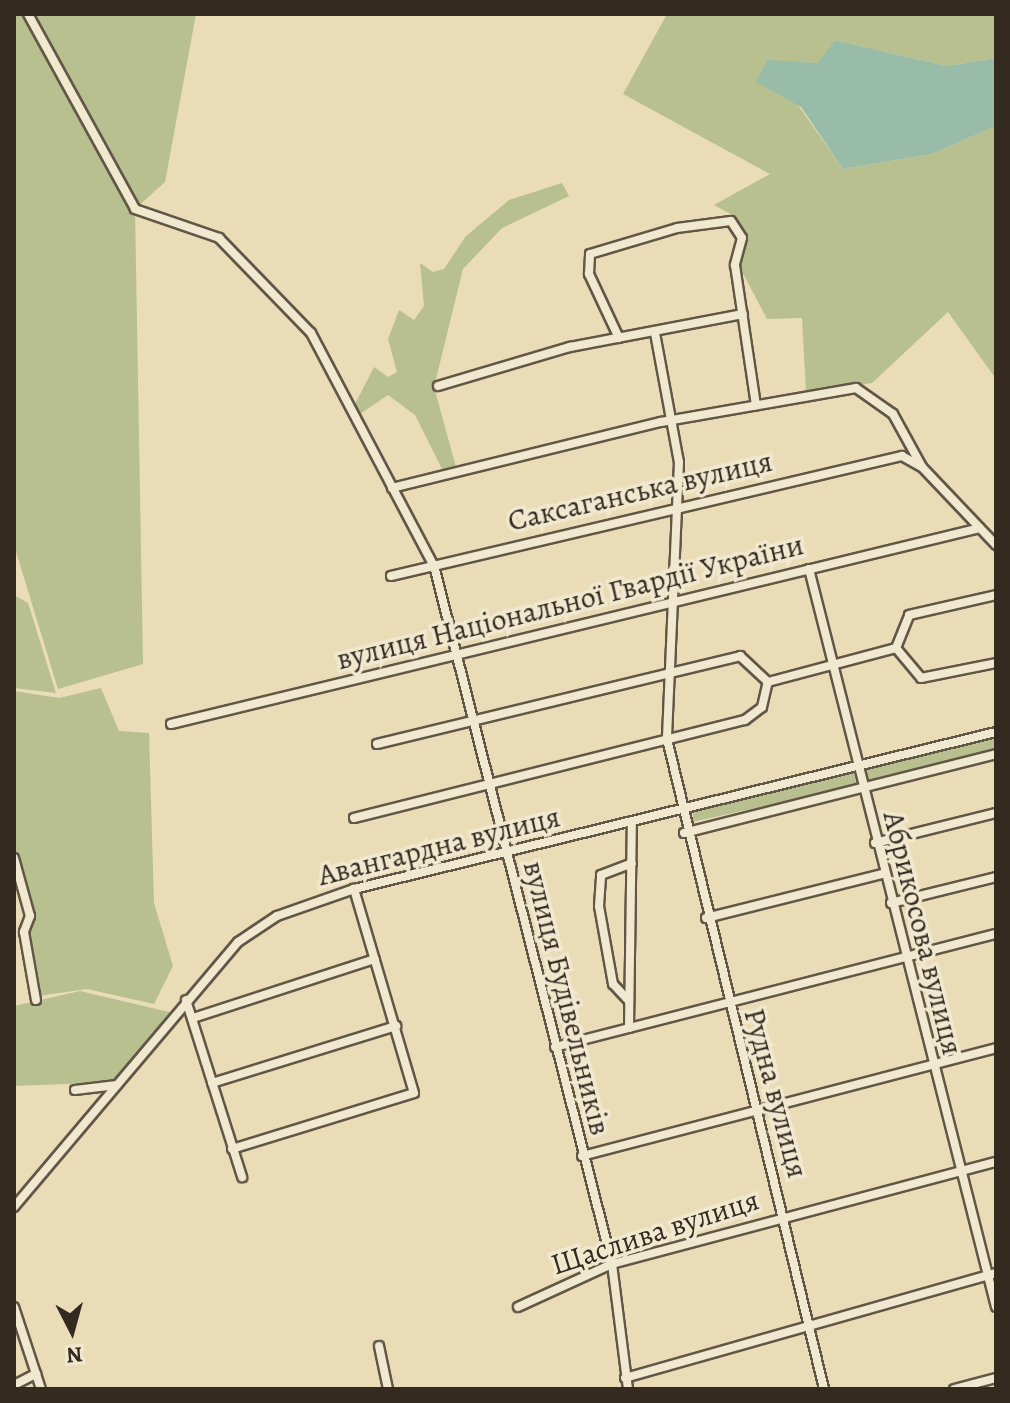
<!DOCTYPE html>
<meta charset="utf-8">
<style>
body{margin:0}
#map{position:relative;width:1010px;height:1403px;overflow:hidden;background:#eadcb6;font-family:Alegreya,serif}
div>[style]{position:absolute}
[style*='--x']{left:calc(var(--x)*1px);top:calc(var(--y)*1px);width:calc(var(--w)*1px);rotate:calc(var(--a)*1deg)}
.green>*{inset:0;background:#b7c08e}
.water>*{inset:0;background:#99bca9}
.roads{filter:drop-shadow(2px 0 #625646) drop-shadow(-2px 0 #625646) drop-shadow(0 2px #625646) drop-shadow(0 -2px #625646)}
.minor>*{height:8px;margin:-4px;padding:0 4px;transform-origin:4px;border-radius:4px;background:#f1e8d0}
span{translate:-50% -50%;white-space:nowrap;text-align:center;line-height:1.15;-webkit-text-stroke:7px #f1e8d0;paint-order:stroke}
.street-label{font-size:30px;color:#342a20}
.frame{position:absolute;inset:0;border:16px solid #342a20;pointer-events:none}
.north{position:absolute;left:32px;top:1291px;width:80px;height:80px;-webkit-text-stroke:6px #f1e8d0;paint-order:stroke;rotate:174deg;font-size:22px;font-weight:700;line-height:32px;text-align:center;color:#342a20}
.north::after{content:'';display:block;margin:auto;width:28px;height:36px;background:#342a20;clip-path:polygon(50% 0,100% 100%,50% 72%,0 100%)}
</style>
<div id="map">
<div class="green">
<div style="clip-path:polygon(14px 14px,196px 14px,165px 182px,135px 209px,143px 664px,58px 689px,14px 545px)"></div>
<div style="clip-path:polygon(667px 14px,996px 14px,996px 58px,946px 66px,835px 40px,819px 63px,767px 61px,843px 169px,932px 154px,996px 126px,996px 379px,948px 312px,872px 383px,806px 393px,802px 318px,767px 319px,737px 262px,743px 239px,736px 217px,714px 205px,770px 174px,623px 94px)"></div>
<div style="clip-path:polygon(562px 183px,569px 196px,502px 228px,463px 269px,434px 387px,456px 467px,443px 471px,415px 415px,388px 395px,357px 416px,353px 408px,374px 367px,388px 377px,397px 372px,388px 339px,399px 310px,414px 320px,424px 306px,420px 263px,433px 272px,444px 269px,466px 236px,509px 200px)"></div>
<div style="clip-path:polygon(14px 595px,28px 603px,56px 693px,14px 688px)"></div>
<div style="clip-path:polygon(101px 688px,119px 731px,149px 733px,154px 903px,173px 966px,154px 1004px,87px 989px,38px 996px,26px 930px,32px 918px,14px 853px,14px 691px,59px 698px)"></div>
<div style="clip-path:polygon(996px 735px,996px 752px,865px 782px,863px 768px)"></div>
<div style="clip-path:polygon(853px 771px,857px 786px,692px 822px,694px 810px)"></div>
<div style="clip-path:polygon(80px 991px,173px 1013px,116px 1082px,14px 1086px,14px 1006px)"></div>
</div>
<div class="water">
<div style="clip-path:polygon(835px 40px,946px 66px,996px 58px,996px 126px,932px 154px,843px 169px,801px 107px,756px 82px,767px 60px,818px 63px)"></div>
</div>
<div class="roads">
<div class="minor">
<div style="--x:28;--y:14;--w:222;--a:61.2"></div>
<div style="--x:135;--y:209;--w:89;--a:19"></div>
<div style="--x:219;--y:238;--w:132;--a:45.9"></div>
<div style="--x:311;--y:333;--w:263;--a:62.2"></div>
<div style="--x:434;--y:566;--w:720;--a:75.69"></div>
<div style="--x:612;--y:1264;--w:126;--a:82.7"></div>
<div style="--x:655;--y:333;--w:131;--a:79.5"></div>
<div style="--x:679;--y:462;--w:277;--a:92.5"></div>
<div style="--x:667;--y:739;--w:669;--a:76.42"></div>
<div style="--x:619;--y:338;--w:71;--a:-115.1"></div>
<div style="--x:589;--y:274;--w:20;--a:-87"></div>
<div style="--x:590;--y:254;--w:91;--a:-16.6"></div>
<div style="--x:677;--y:228;--w:54;--a:-7.4"></div>
<div style="--x:731;--y:221;--w:20;--a:57"></div>
<div style="--x:742;--y:238;--w:28;--a:105"></div>
<div style="--x:735;--y:265;--w:142;--a:81.5"></div>
<div style="--x:438;--y:386;--w:138;--a:-16.5"></div>
<div style="--x:570;--y:347;--w:176;--a:-10.8"></div>
<div style="--x:392;--y:488;--w:277;--a:-13.8"></div>
<div style="--x:661;--y:422;--w:198;--a:-9.9"></div>
<div style="--x:856;--y:388;--w:45;--a:35.1"></div>
<div style="--x:893;--y:414;--w:58;--a:61.2"></div>
<div style="--x:809;--y:569;--w:761;--a:75.78"></div>
<div style="--x:391;--y:576;--w:525;--a:-13.22"></div>
<div style="--x:902;--y:456;--w:23;--a:29"></div>
<div style="--x:922;--y:467;--w:108;--a:46.5"></div>
<div style="--x:896;--y:648;--w:35;--a:-68"></div>
<div style="--x:909;--y:615;--w:89;--a:-12.9"></div>
<div style="--x:896;--y:648;--w:39;--a:50"></div>
<div style="--x:921;--y:678;--w:76;--a:-11.3"></div>
<div style="--x:768;--y:682;--w:132;--a:-14.9"></div>
<div style="--x:171;--y:724;--w:832;--a:-13.62"></div>
<div style="--x:377;--y:744;--w:374;--a:-13.6"></div>
<div style="--x:740;--y:656;--w:38;--a:43"></div>
<div style="--x:354;--y:818;--w:403;--a:-14.1"></div>
<div style="--x:745;--y:720;--w:21;--a:-37"></div>
<div style="--x:762;--y:707;--w:26;--a:-77"></div>
<div style="--x:684;--y:833;--w:322;--a:-14.2"></div>
<div style="--x:875;--y:843;--w:125;--a:-13.9"></div>
<div style="--x:14;--y:858;--w:60;--a:74.6"></div>
<div style="--x:30;--y:916;--w:17;--a:111"></div>
<div style="--x:24;--y:932;--w:69;--a:80"></div>
<div style="--x:891;--y:903;--w:108;--a:-13.9"></div>
<div style="--x:706;--y:918;--w:182;--a:-14"></div>
<div style="--x:186;--y:1000;--w:186;--a:72.4"></div>
<div style="--x:629;--y:1001;--w:23;--a:-133"></div>
<div style="--x:613;--y:984;--w:79;--a:-100.2"></div>
<div style="--x:599;--y:906;--w:31;--a:-86"></div>
<div style="--x:601;--y:875;--w:33;--a:-21"></div>
<div style="--x:193;--y:1018;--w:191;--a:-18"></div>
<div style="--x:629;--y:1028;--w:207;--a:-89.2"></div>
<div style="--x:555;--y:1047;--w:455;--a:-14.4"></div>
<div style="--x:212;--y:1083;--w:193;--a:-17.2"></div>
<div style="--x:75;--y:1090;--w:42;--a:-6.8"></div>
<div style="--x:232;--y:1149;--w:190;--a:-17.1"></div>
<div style="--x:414;--y:1093;--w:213;--a:-106.4"></div>
<div style="--x:582;--y:1156;--w:428;--a:-14.6"></div>
<div style="--x:14;--y:1207;--w:347;--a:-49.8"></div>
<div style="--x:238;--y:942;--w:47;--a:-33.7"></div>
<div style="--x:277;--y:916;--w:82;--a:-19.3"></div>
<div style="--x:354;--y:889;--w:661;--a:-13.74"></div>
<div style="--x:14;--y:1307;--w:86;--a:71.8"></div>
<div style="--x:518;--y:1307;--w:103;--a:-24.6"></div>
<div style="--x:612;--y:1264;--w:397;--a:-14.9"></div>
<div style="--x:379;--y:1346;--w:44;--a:78.2"></div>
<div style="--x:625;--y:1378;--w:386;--a:-15.8"></div>
<div style="--x:14;--y:1385;--w:25;--a:-27"></div>
<div style="--x:954;--y:1389;--w:43;--a:-14.7"></div>
</div>
</div>
<div class="street-label">
<span style="left:640px;top:491px;rotate:-13deg">Саксаганська вулиця</span>
<span style="left:570px;top:602px;rotate:-14deg">вулиця Національної Гвардії України</span>
<span style="left:439px;top:846px;rotate:-14deg">Авангардна вулиця</span>
<span style="left:923px;top:933px;rotate:76deg">Абрикосова вулиця</span>
<span style="left:567px;top:998px;rotate:76deg">вулиця Будівельників</span>
<span style="left:776px;top:1093px;rotate:75deg">Рудна вулиця</span>
<span style="left:655px;top:1232px;rotate:-18deg">Щаслива вулиця</span>
</div>
<div class="frame"></div>
<div class="north">N</div>
</div>
